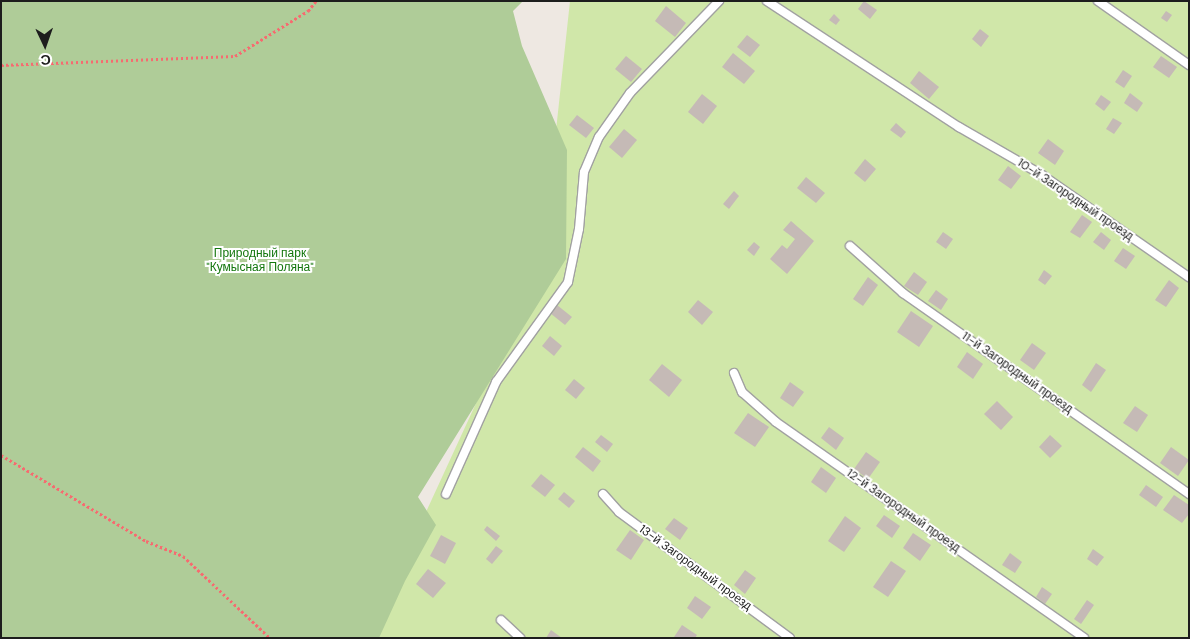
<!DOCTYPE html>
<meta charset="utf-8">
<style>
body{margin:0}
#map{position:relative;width:1190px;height:639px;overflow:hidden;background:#eee8e2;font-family:"DM Sans",sans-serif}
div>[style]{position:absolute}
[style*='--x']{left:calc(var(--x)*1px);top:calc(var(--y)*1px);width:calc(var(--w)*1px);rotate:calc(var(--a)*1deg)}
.grass>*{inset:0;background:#d0e7a9}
.forest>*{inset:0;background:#afcc98}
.building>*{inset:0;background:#c5bab6}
.path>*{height:3px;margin-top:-1.5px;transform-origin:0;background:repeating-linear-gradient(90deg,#f66b70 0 2.5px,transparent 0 5px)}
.roads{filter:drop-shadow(1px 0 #a1a1a1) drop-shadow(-1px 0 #a1a1a1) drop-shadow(0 1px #a1a1a1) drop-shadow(0 -1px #a1a1a1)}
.service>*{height:8px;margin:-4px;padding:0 4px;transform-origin:4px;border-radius:4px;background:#fff}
span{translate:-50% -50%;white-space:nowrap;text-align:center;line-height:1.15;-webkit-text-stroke:4px #fff;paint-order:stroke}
.street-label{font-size:12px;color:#1d1d1d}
.park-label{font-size:12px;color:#14770e}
.frame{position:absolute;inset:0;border:2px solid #1d1d1d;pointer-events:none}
.north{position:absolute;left:20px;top:20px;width:50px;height:50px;-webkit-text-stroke:4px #fff;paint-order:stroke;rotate:177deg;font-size:14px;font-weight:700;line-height:20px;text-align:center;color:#1d1d1d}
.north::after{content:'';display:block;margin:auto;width:18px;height:22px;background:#1d1d1d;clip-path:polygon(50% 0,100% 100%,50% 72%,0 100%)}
</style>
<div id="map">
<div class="grass">
<div style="clip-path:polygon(570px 1px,1189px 1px,1189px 638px,368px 638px,542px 260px)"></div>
</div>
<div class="forest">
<div style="clip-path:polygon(1px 1px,523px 1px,513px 11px,522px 46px,567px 150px,566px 259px,418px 497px,436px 525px,405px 581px,379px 638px,1px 638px)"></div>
</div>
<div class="building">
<div style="clip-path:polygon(864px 1px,877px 10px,870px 19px,858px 9px)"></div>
<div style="clip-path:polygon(666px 6px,686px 23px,675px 37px,655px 21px)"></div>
<div style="clip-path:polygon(1166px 11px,1172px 15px,1167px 22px,1161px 18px)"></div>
<div style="clip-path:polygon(834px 14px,840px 20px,836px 25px,829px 20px)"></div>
<div style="clip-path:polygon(980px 29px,989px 36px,981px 47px,972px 39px)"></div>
<div style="clip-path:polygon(747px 35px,760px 45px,750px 57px,737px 47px)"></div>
<div style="clip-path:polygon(733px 53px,755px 71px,744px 84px,722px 67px)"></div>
<div style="clip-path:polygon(626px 56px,642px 69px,631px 82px,615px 69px)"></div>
<div style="clip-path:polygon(1161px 56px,1177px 67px,1169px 78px,1153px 67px)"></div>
<div style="clip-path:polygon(1123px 70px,1132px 76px,1124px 88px,1115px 82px)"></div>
<div style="clip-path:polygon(919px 71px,939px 87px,929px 99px,910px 83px)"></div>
<div style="clip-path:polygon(1130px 93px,1143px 103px,1137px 112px,1124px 103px)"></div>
<div style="clip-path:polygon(702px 94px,717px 106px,703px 124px,688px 112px)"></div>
<div style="clip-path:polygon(1101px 95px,1111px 102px,1104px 111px,1095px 104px)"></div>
<div style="clip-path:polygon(577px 115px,594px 128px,586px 138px,569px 125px)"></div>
<div style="clip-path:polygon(1113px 118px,1122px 123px,1114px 134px,1106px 129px)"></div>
<div style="clip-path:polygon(896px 123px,906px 132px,901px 138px,890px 130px)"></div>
<div style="clip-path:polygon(624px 129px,637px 140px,622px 158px,609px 147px)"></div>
<div style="clip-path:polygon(1048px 139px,1064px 151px,1055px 165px,1038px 153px)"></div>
<div style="clip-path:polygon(865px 159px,876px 169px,865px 182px,854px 173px)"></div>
<div style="clip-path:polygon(1008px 166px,1021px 176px,1011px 189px,998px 180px)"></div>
<div style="clip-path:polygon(806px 177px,825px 193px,816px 203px,797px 188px)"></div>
<div style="clip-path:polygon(734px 191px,739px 196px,729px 209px,723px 204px)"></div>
<div style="clip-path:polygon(1082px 215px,1092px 222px,1080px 238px,1070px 232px)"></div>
<div style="clip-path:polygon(791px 221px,814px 241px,787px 274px,770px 259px,782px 245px,787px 249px,795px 239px,783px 230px)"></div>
<div style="clip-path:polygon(943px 232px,953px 239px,946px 249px,936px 242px)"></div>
<div style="clip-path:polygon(1101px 232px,1111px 240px,1104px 250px,1093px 242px)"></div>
<div style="clip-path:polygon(754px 242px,760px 247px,754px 256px,747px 250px)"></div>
<div style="clip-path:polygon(1123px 248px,1135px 256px,1126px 269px,1114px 261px)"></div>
<div style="clip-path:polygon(1044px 270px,1052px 276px,1045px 285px,1038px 280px)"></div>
<div style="clip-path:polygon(914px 272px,927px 282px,918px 295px,904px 286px)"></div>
<div style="clip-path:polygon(868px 277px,878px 285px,863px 306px,853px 299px)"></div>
<div style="clip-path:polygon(1169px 280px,1179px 288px,1166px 307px,1155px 300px)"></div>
<div style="clip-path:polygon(936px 290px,948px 299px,941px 310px,928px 301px)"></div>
<div style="clip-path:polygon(698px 300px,713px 312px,702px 325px,688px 312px)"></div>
<div style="clip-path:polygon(557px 305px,572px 317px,565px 325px,550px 313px)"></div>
<div style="clip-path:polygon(911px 311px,933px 326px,919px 347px,897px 332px)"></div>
<div style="clip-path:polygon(550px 336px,562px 346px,554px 356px,542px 346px)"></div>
<div style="clip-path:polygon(1032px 343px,1046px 353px,1034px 370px,1020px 360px)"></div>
<div style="clip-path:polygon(967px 352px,983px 364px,973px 379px,957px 367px)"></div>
<div style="clip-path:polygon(1096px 363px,1106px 370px,1091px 392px,1082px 385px)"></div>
<div style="clip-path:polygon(662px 364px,682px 380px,669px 397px,649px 380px)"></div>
<div style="clip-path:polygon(574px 379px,585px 388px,576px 399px,565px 390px)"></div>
<div style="clip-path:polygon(790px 382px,804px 392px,793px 407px,780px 398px)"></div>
<div style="clip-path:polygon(997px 401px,1013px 417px,1001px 430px,984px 414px)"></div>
<div style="clip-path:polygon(1135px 406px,1148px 415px,1137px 432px,1123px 423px)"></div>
<div style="clip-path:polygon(748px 413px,769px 427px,755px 447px,734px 433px)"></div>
<div style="clip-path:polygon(829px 427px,844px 438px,836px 450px,821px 438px)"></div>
<div style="clip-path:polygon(601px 435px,613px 444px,607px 452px,595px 442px)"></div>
<div style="clip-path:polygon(1050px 435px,1062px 446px,1050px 458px,1039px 447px)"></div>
<div style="clip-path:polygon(583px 447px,601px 461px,593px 472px,575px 457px)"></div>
<div style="clip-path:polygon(1171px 447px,1189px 460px,1178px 476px,1160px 463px)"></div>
<div style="clip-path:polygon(866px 452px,880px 462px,868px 479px,854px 469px)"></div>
<div style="clip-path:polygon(821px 467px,836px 478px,826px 493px,811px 482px)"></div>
<div style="clip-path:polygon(541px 474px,555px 485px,545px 497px,531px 486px)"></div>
<div style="clip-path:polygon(1146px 485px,1163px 497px,1156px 507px,1139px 495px)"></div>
<div style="clip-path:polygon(564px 492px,575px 501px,569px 508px,558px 499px)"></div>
<div style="clip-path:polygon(1174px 495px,1189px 505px,1189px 514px,1182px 523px,1163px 510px)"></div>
<div style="clip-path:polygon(884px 515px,900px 526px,892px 538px,876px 526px)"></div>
<div style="clip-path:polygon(845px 516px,861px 528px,844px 552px,828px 541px)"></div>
<div style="clip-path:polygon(674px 518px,688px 528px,680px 540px,665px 529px)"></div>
<div style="clip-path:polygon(487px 526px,500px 536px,496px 541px,484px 530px)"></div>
<div style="clip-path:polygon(630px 530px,644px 540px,631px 560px,616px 550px)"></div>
<div style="clip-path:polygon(913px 533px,931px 545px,920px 561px,903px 548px)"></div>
<div style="clip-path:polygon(441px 535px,456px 543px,445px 564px,430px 556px)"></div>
<div style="clip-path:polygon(496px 546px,503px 551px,492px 564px,486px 559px)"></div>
<div style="clip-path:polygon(1093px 549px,1104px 557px,1097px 566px,1087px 559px)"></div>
<div style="clip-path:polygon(1010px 553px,1022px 562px,1015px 573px,1002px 565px)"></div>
<div style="clip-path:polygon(891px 561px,906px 571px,888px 597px,873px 587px)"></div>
<div style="clip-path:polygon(428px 569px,446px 583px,433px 598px,416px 584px)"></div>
<div style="clip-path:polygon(745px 570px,756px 578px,745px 594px,734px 585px)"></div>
<div style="clip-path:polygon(1042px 587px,1052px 594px,1045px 604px,1036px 597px)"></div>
<div style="clip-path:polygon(695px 596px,711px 607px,702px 619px,687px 608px)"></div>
<div style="clip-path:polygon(1087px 600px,1094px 605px,1081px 624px,1074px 619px)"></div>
<div style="clip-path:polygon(682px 625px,697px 635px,695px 638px,674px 637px)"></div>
<div style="clip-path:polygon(551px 630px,562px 638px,546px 638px)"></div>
</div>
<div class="path">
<div style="--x:1;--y:65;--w:234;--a:-2.2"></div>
<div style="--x:235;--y:56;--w:86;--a:-31.7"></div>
<div style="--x:308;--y:11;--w:13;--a:-51"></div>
<div style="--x:1;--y:455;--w:169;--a:30.7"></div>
<div style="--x:146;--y:541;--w:40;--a:22"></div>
<div style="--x:183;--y:556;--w:120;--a:43.3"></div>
</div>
<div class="roads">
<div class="service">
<div style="--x:767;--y:1;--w:230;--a:33.3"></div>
<div style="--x:959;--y:127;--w:96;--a:30"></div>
<div style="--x:1042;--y:175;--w:179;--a:34.8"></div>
<div style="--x:1098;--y:1;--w:111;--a:35.1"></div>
<div style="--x:850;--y:246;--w:71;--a:41.6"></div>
<div style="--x:903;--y:293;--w:350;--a:35.1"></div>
<div style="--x:734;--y:373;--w:21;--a:67"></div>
<div style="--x:742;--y:392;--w:45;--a:41.4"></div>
<div style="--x:776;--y:422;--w:376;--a:35"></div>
<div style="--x:446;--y:494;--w:123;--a:-65.9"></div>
<div style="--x:496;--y:382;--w:123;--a:-54.2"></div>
<div style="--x:568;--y:282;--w:54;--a:-78.3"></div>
<div style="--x:579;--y:229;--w:57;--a:-85"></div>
<div style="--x:584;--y:172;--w:38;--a:-67"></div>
<div style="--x:599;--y:137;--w:54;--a:-54.8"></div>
<div style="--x:630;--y:93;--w:128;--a:-45.9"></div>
<div style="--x:603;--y:494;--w:24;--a:48"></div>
<div style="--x:619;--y:512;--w:212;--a:36.4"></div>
<div style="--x:501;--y:620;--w:26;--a:43"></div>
</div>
</div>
<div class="street-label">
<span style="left:1075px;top:200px;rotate:34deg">10-й Загородный проезд</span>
<span style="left:1017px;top:373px;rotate:35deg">11-й Загородный проезд</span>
<span style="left:903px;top:511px;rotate:35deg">12-й Загородный проезд</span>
<span style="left:695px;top:568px;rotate:36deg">13-й Загородный проезд</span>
</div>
<div class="park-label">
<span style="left:260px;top:261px">Природный парк<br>"Кумысная Поляна"</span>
</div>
<div class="frame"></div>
<div class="north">С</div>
</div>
